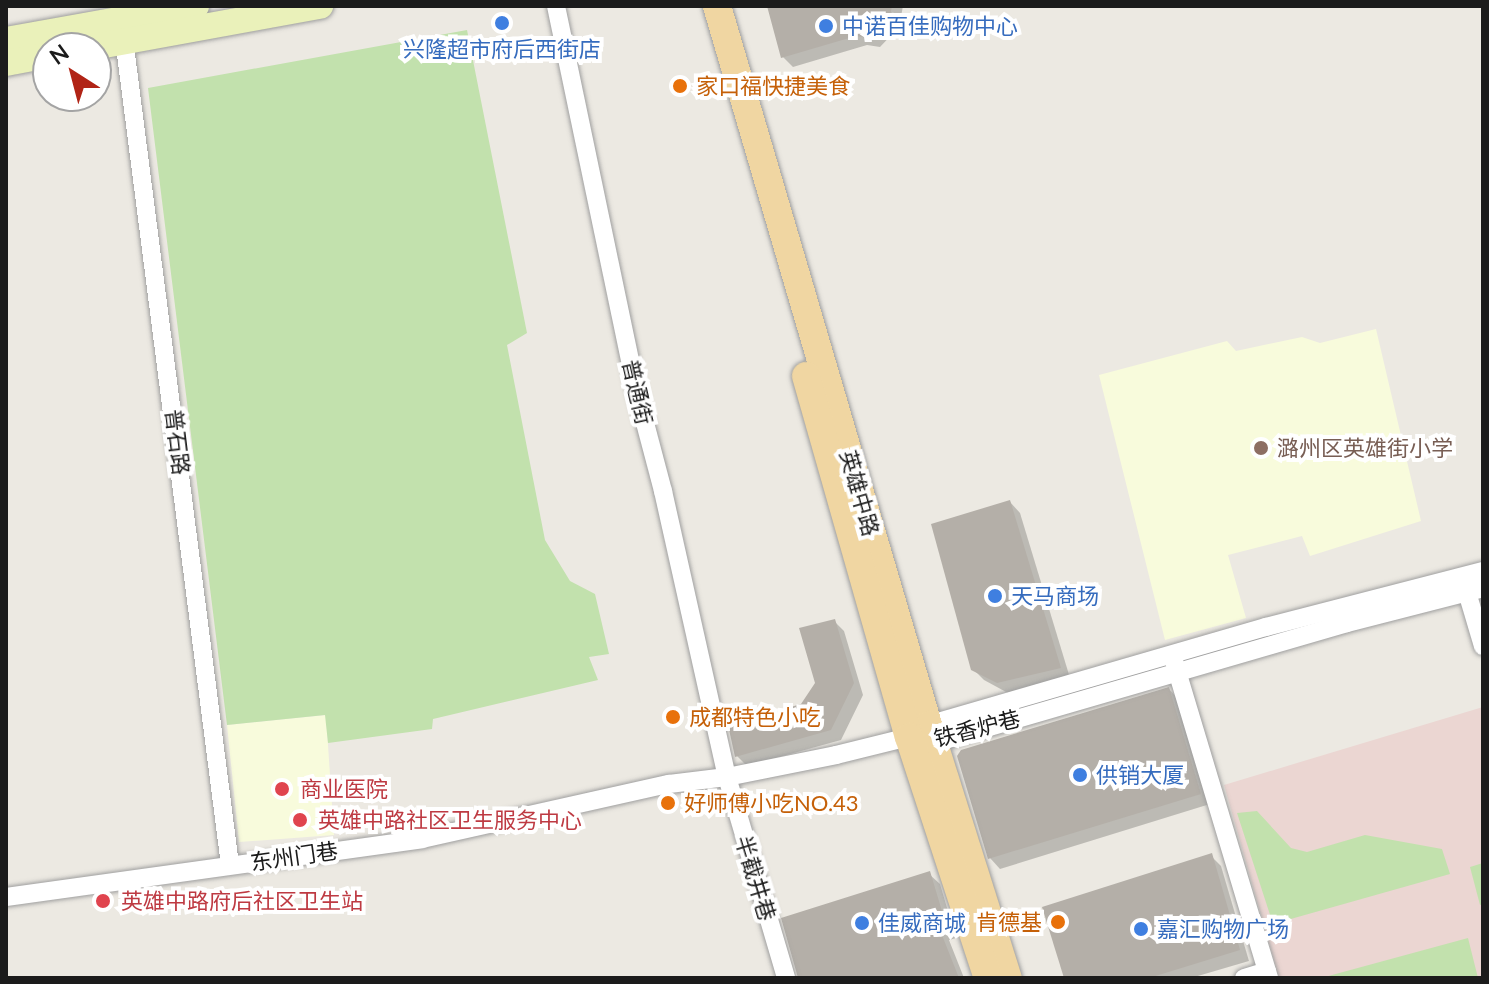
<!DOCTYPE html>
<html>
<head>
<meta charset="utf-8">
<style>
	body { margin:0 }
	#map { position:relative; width:1489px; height:984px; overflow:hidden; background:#ece9e2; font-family:Lato,"Noto Sans SC",sans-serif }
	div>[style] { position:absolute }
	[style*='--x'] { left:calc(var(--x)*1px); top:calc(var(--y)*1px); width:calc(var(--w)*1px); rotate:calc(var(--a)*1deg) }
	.commercial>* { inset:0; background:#ebd6d2 }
	.education>* { inset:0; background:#f8fbdc }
	.grass>* { inset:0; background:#c2e1ad }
	.shadow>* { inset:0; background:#0003 }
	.building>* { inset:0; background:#b4afa8 }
	.roads { filter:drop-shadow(0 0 2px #9f9f9f) drop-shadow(0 0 2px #9f9f9f) }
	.minor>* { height:18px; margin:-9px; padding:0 9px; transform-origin:9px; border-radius:9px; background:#fff }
	.secondary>* { height:26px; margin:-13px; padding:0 13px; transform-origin:13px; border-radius:13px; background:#eaf1ba }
	.primary>* { height:28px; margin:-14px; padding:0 14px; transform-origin:14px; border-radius:14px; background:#f0d6a2 }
	.dots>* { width:22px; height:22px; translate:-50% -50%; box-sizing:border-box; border:4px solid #fff; border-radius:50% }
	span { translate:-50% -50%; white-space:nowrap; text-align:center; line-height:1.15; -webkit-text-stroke:8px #fff; paint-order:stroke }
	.shop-label { font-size:22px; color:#366cbe }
	.left { translate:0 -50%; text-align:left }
	.food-label { font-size:22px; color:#c56008 }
	.right { translate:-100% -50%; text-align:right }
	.street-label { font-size:22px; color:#1b1b1b }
	.education-label { font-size:22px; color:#785e54 }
	.health-label { font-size:22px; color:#be3a42 }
	.frame { position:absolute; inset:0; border:8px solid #1b1b1b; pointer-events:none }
	.north { position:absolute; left:32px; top:32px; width:80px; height:80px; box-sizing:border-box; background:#fff; border:2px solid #a4a4a4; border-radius:50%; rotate:324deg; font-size:22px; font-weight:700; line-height:32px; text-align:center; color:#1b1b1b }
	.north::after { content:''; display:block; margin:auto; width:28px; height:36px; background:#b12416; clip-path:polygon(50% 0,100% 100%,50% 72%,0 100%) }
</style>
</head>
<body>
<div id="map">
	<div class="commercial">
		<div style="clip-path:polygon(1483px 707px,1483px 978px,1279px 978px,1224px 785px)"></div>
	</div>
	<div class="education">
		<div style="clip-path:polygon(1376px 329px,1421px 521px,1310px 556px,1302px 536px,1228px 555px,1246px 618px,1165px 640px,1099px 375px,1227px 341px,1236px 351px,1302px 337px,1320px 343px)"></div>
		<div style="clip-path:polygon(326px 715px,334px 835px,239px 842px,227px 725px)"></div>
	</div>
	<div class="grass">
		<div style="clip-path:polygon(467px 30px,527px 333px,507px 345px,545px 540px,570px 581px,595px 594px,609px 654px,589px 657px,598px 680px,433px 719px,432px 729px,328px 743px,325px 715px,227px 725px,148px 88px)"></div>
		<div style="clip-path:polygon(1257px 811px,1291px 848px,1307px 852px,1365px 835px,1442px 849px,1450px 874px,1273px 924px,1237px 813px)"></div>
		<div style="clip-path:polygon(1483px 863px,1483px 904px,1480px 905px,1470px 867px)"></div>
		<div style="clip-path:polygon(1468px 938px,1478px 978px,1322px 978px,1332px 975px)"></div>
	</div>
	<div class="shadow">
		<div style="clip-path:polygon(769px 6px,903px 6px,899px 27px,880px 47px,867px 45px,793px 67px,783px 57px)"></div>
		<div style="clip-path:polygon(1010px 502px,1020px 513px,1070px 678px,1008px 693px,984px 680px,973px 669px)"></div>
		<div style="clip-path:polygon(834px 621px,844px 631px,863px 695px,841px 740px,747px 766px,737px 756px,802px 706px,817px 684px)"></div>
		<div style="clip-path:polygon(1169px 689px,1179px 700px,1210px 804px,1000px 869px,990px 858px,959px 757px)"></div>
		<div style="clip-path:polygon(1211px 856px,1221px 866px,1249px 961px,1191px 978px,1066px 978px)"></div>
		<div style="clip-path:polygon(929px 874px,940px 884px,956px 938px,949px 940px,964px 978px,799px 978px)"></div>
	</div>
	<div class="building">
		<div style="clip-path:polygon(767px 6px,892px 6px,890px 16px,869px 38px,856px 36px,781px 58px)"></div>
		<div style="clip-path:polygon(1010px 500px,1061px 668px,997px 683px,971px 670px,931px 524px)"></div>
		<div style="clip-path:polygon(835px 619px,854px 683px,831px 730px,735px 757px,728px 725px,801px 704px,815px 683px,799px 628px)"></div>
		<div style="clip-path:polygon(1169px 687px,1201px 794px,988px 859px,957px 756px,961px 750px)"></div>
		<div style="clip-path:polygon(1212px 853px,1240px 950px,1149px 978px,1064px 978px,1042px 907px)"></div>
		<div style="clip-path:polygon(930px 871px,947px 928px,940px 930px,959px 978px,798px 978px,781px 918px)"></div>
	</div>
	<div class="roads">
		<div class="minor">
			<div style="--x:556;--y:6;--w:387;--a:78.2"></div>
			<div style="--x:635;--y:385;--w:110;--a:75.2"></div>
			<div style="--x:663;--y:491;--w:293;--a:77.4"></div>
			<div style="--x:727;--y:777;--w:209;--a:73.6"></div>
			<div style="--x:123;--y:31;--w:841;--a:82.69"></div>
			<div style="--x:1464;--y:582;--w:67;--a:73.5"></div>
			<div style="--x:1174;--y:661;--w:331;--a:73.3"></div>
			<div style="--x:923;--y:740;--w:11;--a:15"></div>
			<div style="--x:934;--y:743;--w:430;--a:-16.2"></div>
			<div style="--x:1347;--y:623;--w:140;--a:-14.4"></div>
			<div style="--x:6;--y:897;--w:420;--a:-7.9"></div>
			<div style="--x:422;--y:839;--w:253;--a:-12.6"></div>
			<div style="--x:669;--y:784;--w:58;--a:-6.9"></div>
			<div style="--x:727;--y:777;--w:111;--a:-11.4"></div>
			<div style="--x:836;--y:755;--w:75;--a:-13.9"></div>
			<div style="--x:909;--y:737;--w:22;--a:-32"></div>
			<div style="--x:928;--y:725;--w:352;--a:-16.2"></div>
			<div style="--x:1266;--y:627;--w:224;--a:-14.5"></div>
			<div style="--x:1244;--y:978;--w:24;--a:-17"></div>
		</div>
		<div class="secondary">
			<div style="--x:6;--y:40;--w:193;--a:-10.1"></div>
			<div style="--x:88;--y:48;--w:236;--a:-10.3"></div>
			<div style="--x:6;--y:63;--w:43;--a:-10.8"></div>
		</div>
		<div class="primary">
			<div style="--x:717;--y:6;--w:749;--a:73.64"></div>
			<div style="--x:928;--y:725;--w:265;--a:72.5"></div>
			<div style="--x:806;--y:376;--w:375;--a:74.1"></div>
			<div style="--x:909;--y:737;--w:254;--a:71.9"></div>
		</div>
	</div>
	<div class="dots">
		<div style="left:502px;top:23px;background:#3f7fe0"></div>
		<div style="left:826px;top:26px;background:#3f7fe0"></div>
		<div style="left:680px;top:86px;background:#e8710a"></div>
		<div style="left:1261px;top:448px;background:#8d6e63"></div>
		<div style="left:995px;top:596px;background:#3f7fe0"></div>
		<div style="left:673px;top:717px;background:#e8710a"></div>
		<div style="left:1080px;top:775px;background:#3f7fe0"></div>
		<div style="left:282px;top:789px;background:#e0444e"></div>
		<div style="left:668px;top:803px;background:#e8710a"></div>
		<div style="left:300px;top:820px;background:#e0444e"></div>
		<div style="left:103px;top:901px;background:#e0444e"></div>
		<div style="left:1058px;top:922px;background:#e8710a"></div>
		<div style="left:862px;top:923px;background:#3f7fe0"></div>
		<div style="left:1141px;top:929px;background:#3f7fe0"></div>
	</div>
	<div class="shop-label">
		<span class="left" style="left:842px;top:26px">中诺百佳购物中心</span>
		<span style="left:502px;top:49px">兴隆超市府后西街店</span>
		<span class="left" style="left:1011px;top:596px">天马商场</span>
		<span class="left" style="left:1096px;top:775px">供销大厦</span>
		<span class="left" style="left:878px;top:923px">佳威商城</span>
		<span class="left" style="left:1157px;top:929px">嘉汇购物广场</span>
	</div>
	<div class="food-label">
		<span class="left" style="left:696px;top:86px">家口福快捷美食</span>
		<span class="left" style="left:689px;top:717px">成都特色小吃</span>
		<span class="left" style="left:684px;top:803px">好师傅小吃NO.43</span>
		<span class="right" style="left:1042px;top:922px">肯德基</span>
	</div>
	<div class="street-label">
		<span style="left:638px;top:392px;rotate:77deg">普通街</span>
		<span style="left:178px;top:442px;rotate:83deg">普石路</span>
		<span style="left:860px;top:493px;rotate:74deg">英雄中路</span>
		<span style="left:977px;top:728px;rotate:-14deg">铁香炉巷</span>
		<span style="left:294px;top:856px;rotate:-8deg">东州门巷</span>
		<span style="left:756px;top:878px;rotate:73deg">半截井巷</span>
	</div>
	<div class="education-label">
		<span class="left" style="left:1277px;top:448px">潞州区英雄街小学</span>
	</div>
	<div class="health-label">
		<span class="left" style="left:300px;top:789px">商业医院</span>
		<span class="left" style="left:318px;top:820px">英雄中路社区卫生服务中心</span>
		<span class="left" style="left:121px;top:901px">英雄中路府后社区卫生站</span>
	</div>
	<div class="frame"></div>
	<div class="north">N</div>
</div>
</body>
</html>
